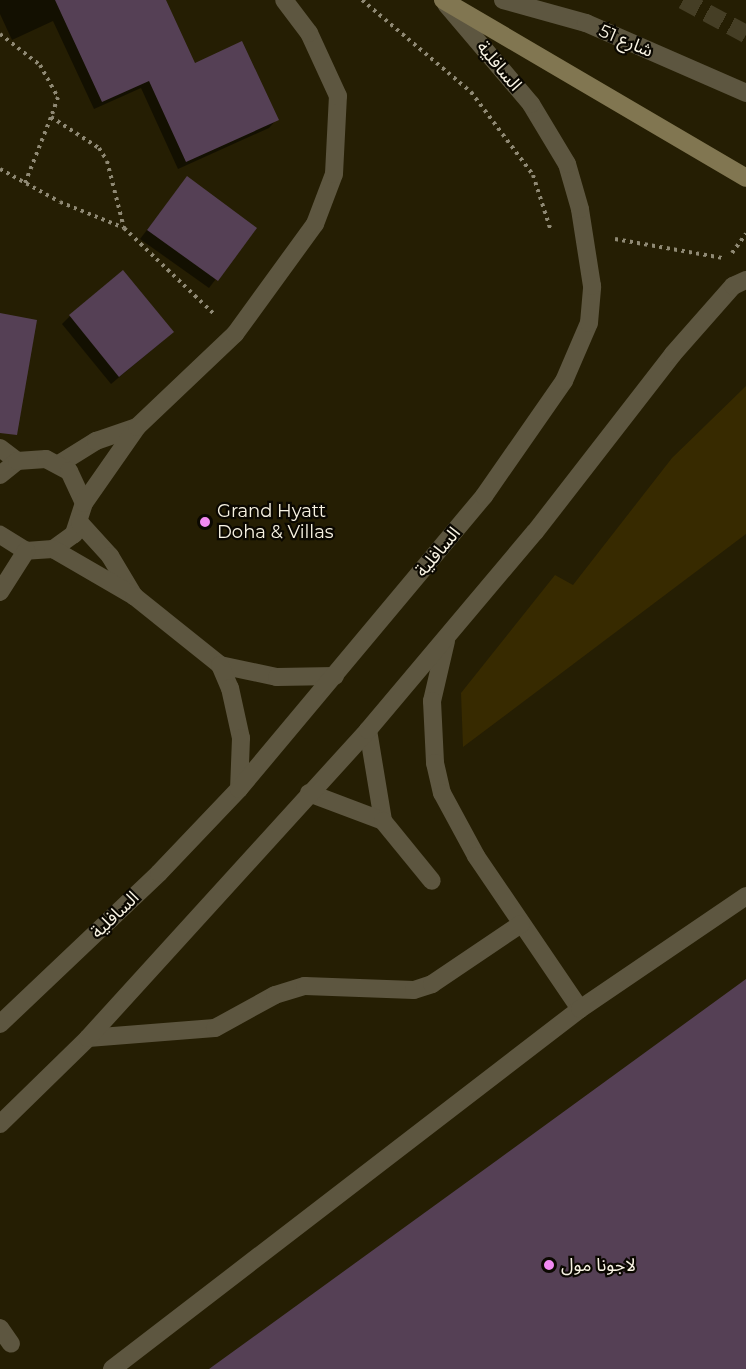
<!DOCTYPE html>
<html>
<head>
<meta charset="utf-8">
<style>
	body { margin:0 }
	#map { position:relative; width:746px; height:1369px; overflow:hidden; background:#251e03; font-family:Montserrat,"Noto Sans Arabic",sans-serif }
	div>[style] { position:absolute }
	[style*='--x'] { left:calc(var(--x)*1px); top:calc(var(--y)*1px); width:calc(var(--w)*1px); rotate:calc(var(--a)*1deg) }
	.green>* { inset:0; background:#372a00 }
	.shadow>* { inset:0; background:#0007 }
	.building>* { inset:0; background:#554055 }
	.secondary-tunnel>* { height:18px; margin-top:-9px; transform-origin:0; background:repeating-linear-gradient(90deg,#453e25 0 18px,transparent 0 27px) }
	.path>* { height:4px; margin-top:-2px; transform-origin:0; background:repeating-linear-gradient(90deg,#8f8974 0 3px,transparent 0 7.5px) }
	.lane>* { height:18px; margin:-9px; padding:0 9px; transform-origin:9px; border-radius:9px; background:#5d5640 }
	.street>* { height:18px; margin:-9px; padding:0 9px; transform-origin:9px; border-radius:9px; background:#5d5640 }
	.secondary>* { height:18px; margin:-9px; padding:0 9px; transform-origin:9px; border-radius:9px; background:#817651 }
	.dots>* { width:16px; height:16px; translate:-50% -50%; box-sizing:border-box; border:3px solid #0b0801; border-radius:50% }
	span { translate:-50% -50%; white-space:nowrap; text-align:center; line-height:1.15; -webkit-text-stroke:4.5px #0b0801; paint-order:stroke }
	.street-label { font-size:18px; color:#f8f3e3 }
	.poi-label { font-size:18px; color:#f8f3e3 }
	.left { translate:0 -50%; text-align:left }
</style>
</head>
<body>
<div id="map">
	<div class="green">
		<div style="clip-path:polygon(746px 386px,746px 534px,463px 747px,461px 693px,555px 575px,573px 585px,672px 458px)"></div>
	</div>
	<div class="shadow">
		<div style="clip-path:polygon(0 0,164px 0,194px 64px,277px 119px,269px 128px,178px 169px,141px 88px,94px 109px,53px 21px,12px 40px,0 14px)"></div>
		<div style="clip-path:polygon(187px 178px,255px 228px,209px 288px,140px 239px)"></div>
		<div style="clip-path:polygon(70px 316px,164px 340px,111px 384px,62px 324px)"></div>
	</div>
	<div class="building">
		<div style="clip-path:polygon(55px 0,166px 0,195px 63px,242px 41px,279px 120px,186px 162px,149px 81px,102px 102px)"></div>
		<div style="clip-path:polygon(187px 176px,257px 228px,218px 281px,147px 230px)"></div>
		<div style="clip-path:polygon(123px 270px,174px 332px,119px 377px,69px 315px)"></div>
		<div style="clip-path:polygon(0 313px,37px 320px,17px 435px,0 433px)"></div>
		<div style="clip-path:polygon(746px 979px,746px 1369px,209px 1369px,496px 1161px)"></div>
	</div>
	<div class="secondary-tunnel">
		<div style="--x:683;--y:0;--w:72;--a:28.4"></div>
	</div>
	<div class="path">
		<div style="--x:362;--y:0;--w:143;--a:40.2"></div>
		<div style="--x:471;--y:92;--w:104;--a:53.2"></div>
		<div style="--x:533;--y:175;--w:59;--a:72.2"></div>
		<div style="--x:0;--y:34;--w:51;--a:37.8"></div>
		<div style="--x:40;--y:65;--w:37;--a:61"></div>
		<div style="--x:58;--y:97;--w:21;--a:109"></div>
		<div style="--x:51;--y:117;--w:57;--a:32.9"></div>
		<div style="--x:99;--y:148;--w:15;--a:58"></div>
		<div style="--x:107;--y:161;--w:69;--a:75.8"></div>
		<div style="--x:124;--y:228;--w:124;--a:43.7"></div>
		<div style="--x:0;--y:169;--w:68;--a:28.8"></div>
		<div style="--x:60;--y:202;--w:69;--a:22.1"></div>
		<div style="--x:25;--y:183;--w:71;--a:-68.5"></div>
		<div style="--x:615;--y:239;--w:110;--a:10"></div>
		<div style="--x:732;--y:253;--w:24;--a:-54"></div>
	</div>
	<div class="lane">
		<div style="--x:446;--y:641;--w:62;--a:103.1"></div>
		<div style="--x:432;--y:701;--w:62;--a:87.2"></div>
		<div style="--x:435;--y:763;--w:31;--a:77"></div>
		<div style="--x:442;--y:793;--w:72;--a:61.6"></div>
		<div style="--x:476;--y:856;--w:185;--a:55.8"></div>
		<div style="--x:368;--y:730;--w:92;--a:80.6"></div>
		<div style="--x:309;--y:793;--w:79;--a:20.7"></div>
		<div style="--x:383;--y:821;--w:77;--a:50.8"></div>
		<div style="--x:88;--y:1038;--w:127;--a:-4.5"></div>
		<div style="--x:215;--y:1028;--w:68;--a:-28.8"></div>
		<div style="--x:275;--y:995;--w:31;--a:-17"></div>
		<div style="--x:305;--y:986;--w:109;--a:2.1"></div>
		<div style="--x:414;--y:990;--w:19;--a:-18"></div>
		<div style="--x:432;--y:984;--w:107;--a:-34"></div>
		<div style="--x:0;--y:1328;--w:19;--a:55"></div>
		<div style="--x:112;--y:1369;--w:590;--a:-37.57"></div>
		<div style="--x:580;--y:1009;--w:201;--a:-34.2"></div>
	</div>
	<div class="street">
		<div style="--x:503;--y:0;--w:86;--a:15.5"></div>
		<div style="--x:586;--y:23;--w:175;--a:23.6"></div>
		<div style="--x:0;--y:448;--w:21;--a:37"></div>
		<div style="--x:59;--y:464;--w:44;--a:-31.9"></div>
		<div style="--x:96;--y:441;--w:43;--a:-18.9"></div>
		<div style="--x:0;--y:475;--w:22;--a:-39"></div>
		<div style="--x:17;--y:461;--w:29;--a:-4"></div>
		<div style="--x:46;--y:459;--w:26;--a:28"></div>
		<div style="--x:69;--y:471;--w:35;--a:65"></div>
		<div style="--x:84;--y:503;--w:33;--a:108"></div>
		<div style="--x:74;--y:534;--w:26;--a:144"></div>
		<div style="--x:53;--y:549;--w:27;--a:176"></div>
		<div style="--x:26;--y:551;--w:31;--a:-148"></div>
		<div style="--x:84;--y:503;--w:93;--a:-55.1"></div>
		<div style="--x:137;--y:427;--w:135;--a:-43.5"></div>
		<div style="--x:235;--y:334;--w:136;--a:-54"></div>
		<div style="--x:315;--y:224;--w:53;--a:-69.2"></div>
		<div style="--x:334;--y:174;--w:78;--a:-87.1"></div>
		<div style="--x:338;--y:96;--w:69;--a:-114.7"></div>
		<div style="--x:309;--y:33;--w:41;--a:-127.1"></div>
		<div style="--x:80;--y:523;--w:45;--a:47.7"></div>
		<div style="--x:110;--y:556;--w:47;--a:59"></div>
		<div style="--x:53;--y:549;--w:94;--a:30.1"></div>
		<div style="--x:134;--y:596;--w:110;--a:38.7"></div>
		<div style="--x:220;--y:665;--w:58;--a:11.9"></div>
		<div style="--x:277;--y:677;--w:58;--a:-1"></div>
		<div style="--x:0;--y:592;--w:49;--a:-57.6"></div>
		<div style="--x:220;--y:665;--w:25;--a:67"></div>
		<div style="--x:230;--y:688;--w:51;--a:77.6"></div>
		<div style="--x:241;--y:738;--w:51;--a:92.2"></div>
		<div style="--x:0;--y:1024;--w:219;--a:-43.5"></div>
		<div style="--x:159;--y:873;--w:116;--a:-46.4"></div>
		<div style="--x:239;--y:789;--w:382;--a:-50.1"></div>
		<div style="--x:484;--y:496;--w:140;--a:-55.2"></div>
		<div style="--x:564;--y:381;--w:63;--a:-66.7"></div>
		<div style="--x:589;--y:323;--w:37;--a:-85"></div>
		<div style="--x:592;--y:286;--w:78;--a:-98.9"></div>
		<div style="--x:580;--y:209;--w:47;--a:-106.1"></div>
		<div style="--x:567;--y:164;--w:70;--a:-121"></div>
		<div style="--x:531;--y:104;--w:131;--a:-130.4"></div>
		<div style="--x:0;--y:1124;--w:123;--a:-44.3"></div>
		<div style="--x:88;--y:1038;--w:416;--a:-47.7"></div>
		<div style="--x:368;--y:730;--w:259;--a:-49.9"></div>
		<div style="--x:535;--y:532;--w:225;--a:-52.2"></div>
		<div style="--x:673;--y:354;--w:91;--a:-48.6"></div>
		<div style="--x:733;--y:286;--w:14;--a:-25"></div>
	</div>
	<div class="secondary">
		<div style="--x:443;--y:0;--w:351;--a:30.4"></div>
	</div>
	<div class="dots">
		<div style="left:205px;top:522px;background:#f28af3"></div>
		<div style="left:549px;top:1265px;background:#f28af3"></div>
	</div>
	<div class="street-label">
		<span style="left:626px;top:41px;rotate:23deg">شارع 51</span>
		<span style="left:499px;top:66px;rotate:50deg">السافلية</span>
		<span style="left:438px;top:552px;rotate:-50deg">السافلية</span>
		<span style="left:115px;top:915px;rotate:-44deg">السافلية</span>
	</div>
	<div class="poi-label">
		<span class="left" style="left:217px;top:522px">Grand Hyatt<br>Doha &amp; Villas</span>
		<span class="left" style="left:561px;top:1265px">لاجونا مول</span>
	</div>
</div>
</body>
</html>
